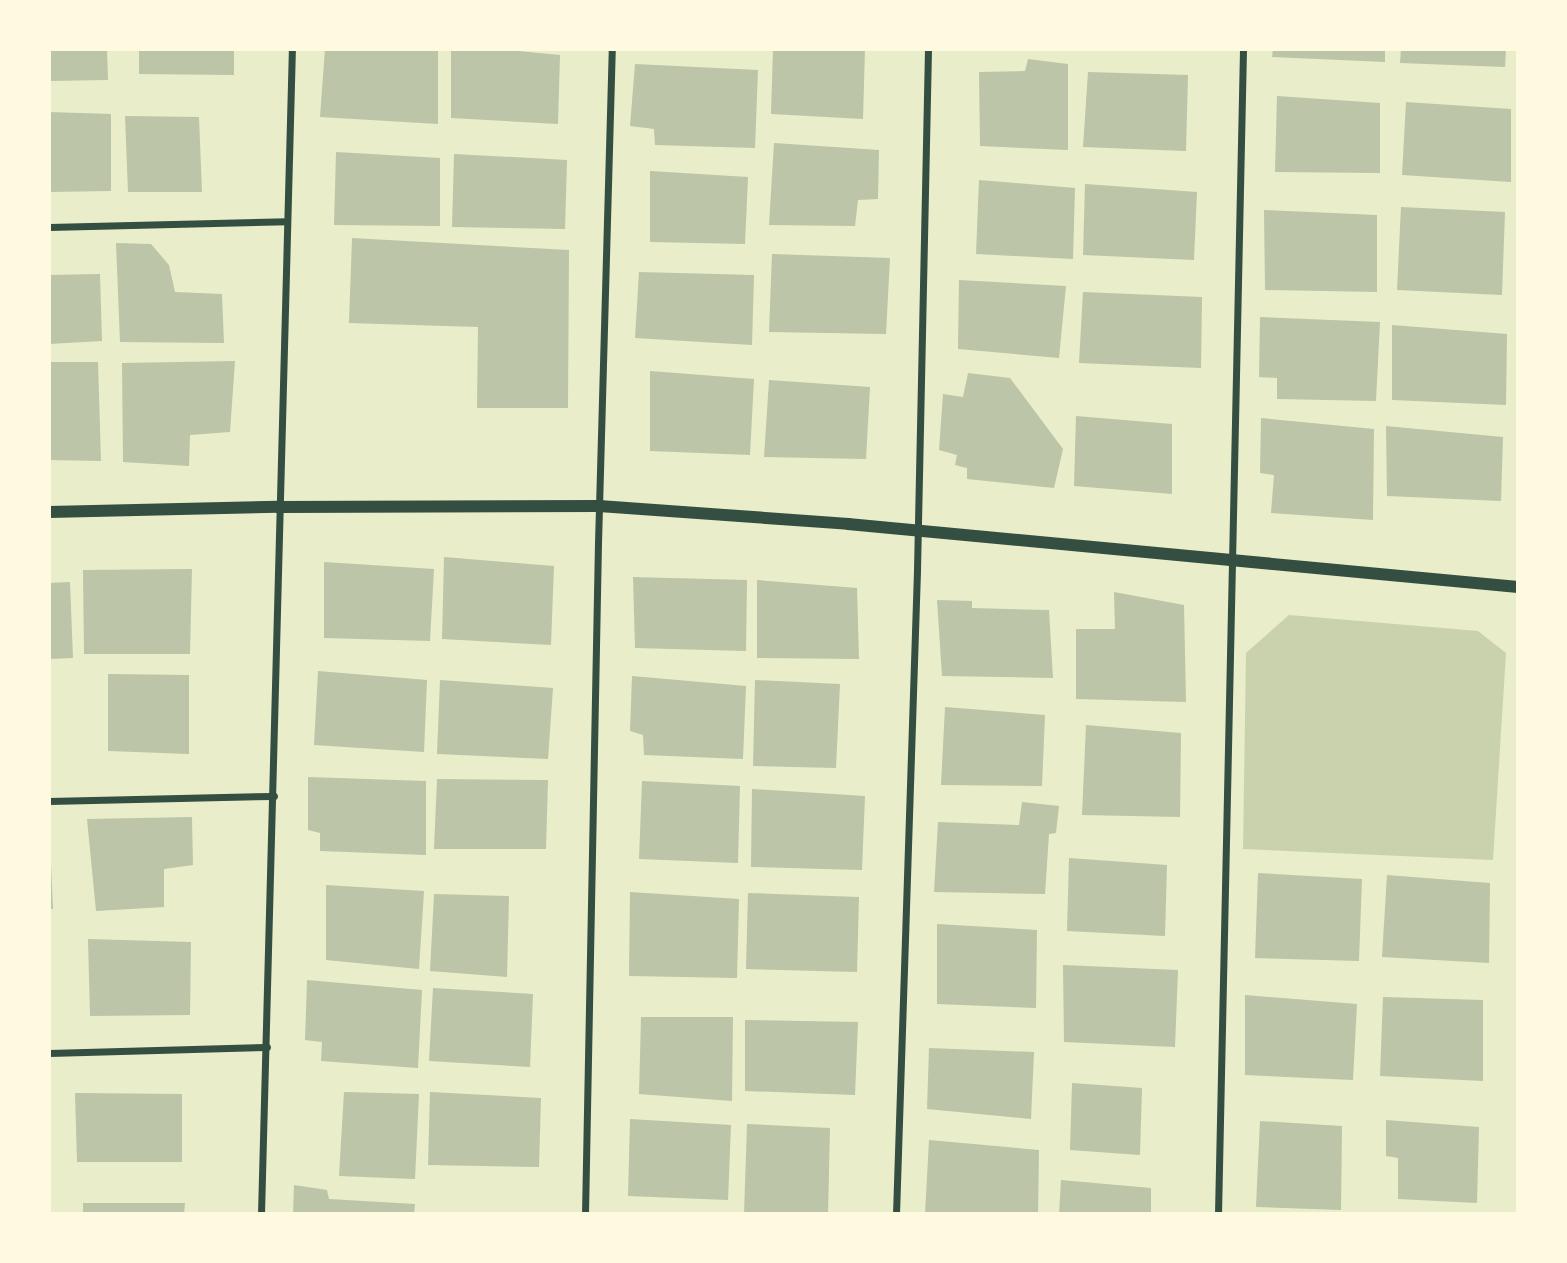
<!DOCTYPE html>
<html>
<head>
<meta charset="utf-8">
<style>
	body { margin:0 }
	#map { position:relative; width:1567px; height:1263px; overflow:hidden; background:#e9edc9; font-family:Literata,serif }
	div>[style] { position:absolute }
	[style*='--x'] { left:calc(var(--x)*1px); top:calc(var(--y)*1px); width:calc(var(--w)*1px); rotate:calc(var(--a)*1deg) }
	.green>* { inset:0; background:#cad2ad }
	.building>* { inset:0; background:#bcc5a7 }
	.minor>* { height:7px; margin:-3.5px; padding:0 3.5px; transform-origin:3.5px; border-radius:3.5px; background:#344e41 }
	.tertiary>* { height:12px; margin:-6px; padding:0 6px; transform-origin:6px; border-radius:6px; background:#344e41 }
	span { translate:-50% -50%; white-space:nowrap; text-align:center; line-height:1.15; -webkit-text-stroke:7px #fefae0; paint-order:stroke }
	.frame { position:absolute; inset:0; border:51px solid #fefae0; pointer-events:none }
</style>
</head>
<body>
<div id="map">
	<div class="green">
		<div style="clip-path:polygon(1289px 615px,1478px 631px,1506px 653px,1493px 860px,1243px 849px,1246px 653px)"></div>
	</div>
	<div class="building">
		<div style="clip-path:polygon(49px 49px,107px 49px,108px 80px,49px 81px)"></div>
		<div style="clip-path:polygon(139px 49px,234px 49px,234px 75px,139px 74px)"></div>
		<div style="clip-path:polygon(325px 49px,438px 50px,438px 124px,320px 117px)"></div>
		<div style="clip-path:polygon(451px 49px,498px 49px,560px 55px,558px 124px,451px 118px)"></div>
		<div style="clip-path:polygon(773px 49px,865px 49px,863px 119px,771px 114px)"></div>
		<div style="clip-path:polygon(1273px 49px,1385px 49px,1385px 62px,1272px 57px)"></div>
		<div style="clip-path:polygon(1401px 49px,1506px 49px,1505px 67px,1400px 63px)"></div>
		<div style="clip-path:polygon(1028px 59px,1068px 64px,1068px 150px,980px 146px,979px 72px,1025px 71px)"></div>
		<div style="clip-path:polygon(635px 64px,758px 70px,755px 148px,655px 145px,654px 129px,630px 126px)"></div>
		<div style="clip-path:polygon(1088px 72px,1188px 75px,1186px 151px,1083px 147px)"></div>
		<div style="clip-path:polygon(1277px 96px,1380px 103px,1380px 173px,1275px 172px)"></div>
		<div style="clip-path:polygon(1406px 102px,1511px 109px,1511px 182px,1402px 175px)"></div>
		<div style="clip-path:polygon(49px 112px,111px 114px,111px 191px,49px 192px)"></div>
		<div style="clip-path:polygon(125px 116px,199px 117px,202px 192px,128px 192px)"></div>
		<div style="clip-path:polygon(774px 143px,879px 150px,878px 199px,858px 200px,855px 226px,769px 225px)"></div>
		<div style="clip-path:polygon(336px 152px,440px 158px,440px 226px,334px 225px)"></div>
		<div style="clip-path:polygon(454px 154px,567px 160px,565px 229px,452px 227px)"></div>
		<div style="clip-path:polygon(650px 171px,748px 177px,745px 244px,650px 242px)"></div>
		<div style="clip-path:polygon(979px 180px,1075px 188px,1073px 259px,976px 254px)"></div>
		<div style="clip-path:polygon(1085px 184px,1197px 192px,1194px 260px,1083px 255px)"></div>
		<div style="clip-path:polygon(1401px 207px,1505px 212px,1502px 295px,1397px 290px)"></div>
		<div style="clip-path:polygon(1264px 210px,1377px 215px,1377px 292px,1265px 290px)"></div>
		<div style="clip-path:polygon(352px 238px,569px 250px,568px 408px,477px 408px,478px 327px,349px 323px)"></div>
		<div style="clip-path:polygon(116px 243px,151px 244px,169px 265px,175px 292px,222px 294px,224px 343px,120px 342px)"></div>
		<div style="clip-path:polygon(772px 254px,890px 258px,886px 334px,769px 332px)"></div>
		<div style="clip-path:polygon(639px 272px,754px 275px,752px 345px,635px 338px)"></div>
		<div style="clip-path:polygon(100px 274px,102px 341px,49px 344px,49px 275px)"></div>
		<div style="clip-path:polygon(959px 280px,1066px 286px,1059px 358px,958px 349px)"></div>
		<div style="clip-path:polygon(1083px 292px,1202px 297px,1201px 368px,1079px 363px)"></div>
		<div style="clip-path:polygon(1260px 317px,1380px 322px,1376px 401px,1277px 399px,1277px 378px,1259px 377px)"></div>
		<div style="clip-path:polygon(1392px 325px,1507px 334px,1506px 405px,1392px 400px)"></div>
		<div style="clip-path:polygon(235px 361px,230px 432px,190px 435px,189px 466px,123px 462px,122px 363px)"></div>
		<div style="clip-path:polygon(49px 362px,98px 362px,101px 461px,49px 460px)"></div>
		<div style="clip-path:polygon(650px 371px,754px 379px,750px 455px,650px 451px)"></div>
		<div style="clip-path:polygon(968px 373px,1010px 378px,1063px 449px,1054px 488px,967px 479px,967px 468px,955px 465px,957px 455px,939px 450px,943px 394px,963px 397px)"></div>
		<div style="clip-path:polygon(769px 380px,870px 387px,866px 459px,764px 457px)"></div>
		<div style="clip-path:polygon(1076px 416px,1172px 424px,1172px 494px,1074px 486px)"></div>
		<div style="clip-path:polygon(1261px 418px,1374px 429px,1373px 520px,1271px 513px,1274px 475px,1260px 473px)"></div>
		<div style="clip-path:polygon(1386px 426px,1503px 437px,1501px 501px,1387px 496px)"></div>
		<div style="clip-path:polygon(444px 557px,554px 566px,551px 645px,442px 639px)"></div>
		<div style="clip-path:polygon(324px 562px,434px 569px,430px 641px,324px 638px)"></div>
		<div style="clip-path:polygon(192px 569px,190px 654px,84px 654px,83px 570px)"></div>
		<div style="clip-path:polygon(633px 577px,747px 580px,746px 651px,635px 648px)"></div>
		<div style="clip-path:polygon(757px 580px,857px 588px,859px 659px,757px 658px)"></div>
		<div style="clip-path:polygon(70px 582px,73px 658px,49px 659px,49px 583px)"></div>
		<div style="clip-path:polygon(1114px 592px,1184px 605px,1186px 702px,1076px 699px,1076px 629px,1115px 629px)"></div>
		<div style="clip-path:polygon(937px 600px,972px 601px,972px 608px,1049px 610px,1053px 678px,942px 676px)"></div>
		<div style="clip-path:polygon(318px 671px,427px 680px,424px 752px,314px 745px)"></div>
		<div style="clip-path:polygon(108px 674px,189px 675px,189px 754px,108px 751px)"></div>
		<div style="clip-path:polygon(632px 676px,746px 686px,743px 759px,644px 755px,643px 735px,630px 731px)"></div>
		<div style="clip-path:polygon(440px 680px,553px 688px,548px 759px,437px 754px)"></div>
		<div style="clip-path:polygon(755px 680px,840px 684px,836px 768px,753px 766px)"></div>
		<div style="clip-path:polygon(945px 707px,1045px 715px,1042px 786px,941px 785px)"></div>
		<div style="clip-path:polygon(1086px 725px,1181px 733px,1180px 817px,1082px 815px)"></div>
		<div style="clip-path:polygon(308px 777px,426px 781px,426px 855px,320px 851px,320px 833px,308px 830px)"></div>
		<div style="clip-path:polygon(437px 779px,548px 780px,546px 849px,434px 849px)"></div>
		<div style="clip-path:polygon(642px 781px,740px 786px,738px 863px,639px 859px)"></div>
		<div style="clip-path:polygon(752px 789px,865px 796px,862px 870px,751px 867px)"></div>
		<div style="clip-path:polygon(1022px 802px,1059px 806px,1056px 833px,1049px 834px,1045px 894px,934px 892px,938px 822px,1019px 825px)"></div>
		<div style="clip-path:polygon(192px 817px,193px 865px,164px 869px,164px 907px,96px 911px,87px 819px)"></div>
		<div style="clip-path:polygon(1069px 858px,1167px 865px,1165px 936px,1067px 931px)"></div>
		<div style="clip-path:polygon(49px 865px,51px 865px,53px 909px,49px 909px)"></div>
		<div style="clip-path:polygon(1258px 873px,1362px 879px,1359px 961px,1255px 958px)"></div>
		<div style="clip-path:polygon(1387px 875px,1490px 883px,1489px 963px,1382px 957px)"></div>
		<div style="clip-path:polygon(326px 885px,424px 891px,419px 969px,326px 960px)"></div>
		<div style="clip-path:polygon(630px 892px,739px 899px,737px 978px,629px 976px)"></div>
		<div style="clip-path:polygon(748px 893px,859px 897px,857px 972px,746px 969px)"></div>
		<div style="clip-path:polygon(434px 894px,509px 896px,507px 977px,430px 971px)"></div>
		<div style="clip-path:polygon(937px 924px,1037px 930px,1036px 1008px,937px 1004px)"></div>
		<div style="clip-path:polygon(88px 939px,191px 942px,190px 1015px,90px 1016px)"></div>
		<div style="clip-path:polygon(1063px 965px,1178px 970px,1175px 1047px,1064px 1042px)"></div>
		<div style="clip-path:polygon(307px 980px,422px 990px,418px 1068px,321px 1061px,322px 1042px,305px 1040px)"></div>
		<div style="clip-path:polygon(433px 988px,533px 994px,530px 1067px,429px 1061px)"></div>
		<div style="clip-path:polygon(1245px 995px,1357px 1004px,1353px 1080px,1245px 1075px)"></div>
		<div style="clip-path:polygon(1383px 997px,1483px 1000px,1483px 1081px,1380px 1076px)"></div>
		<div style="clip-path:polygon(641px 1017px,733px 1017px,732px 1101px,639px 1094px)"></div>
		<div style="clip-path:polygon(745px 1020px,858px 1022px,855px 1095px,745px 1091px)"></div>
		<div style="clip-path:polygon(929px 1048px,1034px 1052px,1031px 1119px,927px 1109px)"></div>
		<div style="clip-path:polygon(1072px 1083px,1142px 1088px,1140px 1155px,1070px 1150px)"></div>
		<div style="clip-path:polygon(344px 1092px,419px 1094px,415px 1179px,339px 1176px)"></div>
		<div style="clip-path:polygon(430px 1092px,541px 1098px,539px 1167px,428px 1165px)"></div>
		<div style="clip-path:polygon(75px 1093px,182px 1094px,182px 1162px,77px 1162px)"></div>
		<div style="clip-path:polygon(630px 1119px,731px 1125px,728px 1200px,628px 1196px)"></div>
		<div style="clip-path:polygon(1386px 1120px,1479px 1127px,1477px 1203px,1398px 1199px,1398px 1158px,1386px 1156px)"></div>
		<div style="clip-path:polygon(1260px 1121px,1342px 1126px,1341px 1210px,1256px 1207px)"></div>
		<div style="clip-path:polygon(747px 1124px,830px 1128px,828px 1214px,744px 1214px)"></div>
		<div style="clip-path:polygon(929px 1140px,1039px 1150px,1038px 1214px,925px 1214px)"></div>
		<div style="clip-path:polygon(1061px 1180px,1151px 1188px,1151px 1214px,1059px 1214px)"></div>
		<div style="clip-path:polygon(294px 1185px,327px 1190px,329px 1199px,415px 1204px,414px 1214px,293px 1214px)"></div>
		<div style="clip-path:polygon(83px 1203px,185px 1203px,184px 1214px,83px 1214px)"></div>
	</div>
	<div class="minor">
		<div style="--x:49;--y:227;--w:238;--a:-1.4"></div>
		<div style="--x:49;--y:801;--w:225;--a:-1.3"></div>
		<div style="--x:49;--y:1053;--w:218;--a:-1.6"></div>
		<div style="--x:261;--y:1214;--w:1165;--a:-88.48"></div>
		<div style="--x:585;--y:1214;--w:671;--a:-88.89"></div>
		<div style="--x:598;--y:543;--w:494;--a:-88.4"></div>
		<div style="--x:896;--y:1214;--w:644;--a:-88.13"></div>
		<div style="--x:917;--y:570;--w:521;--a:-88.79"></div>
		<div style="--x:1218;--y:1214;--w:1165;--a:-88.77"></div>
	</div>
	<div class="tertiary">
		<div style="--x:49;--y:512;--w:229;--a:-1.3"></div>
		<div style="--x:278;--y:507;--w:321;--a:-0.2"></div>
		<div style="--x:599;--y:506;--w:250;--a:4.1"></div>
		<div style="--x:848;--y:524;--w:673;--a:5.37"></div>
	</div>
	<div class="frame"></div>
</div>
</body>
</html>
